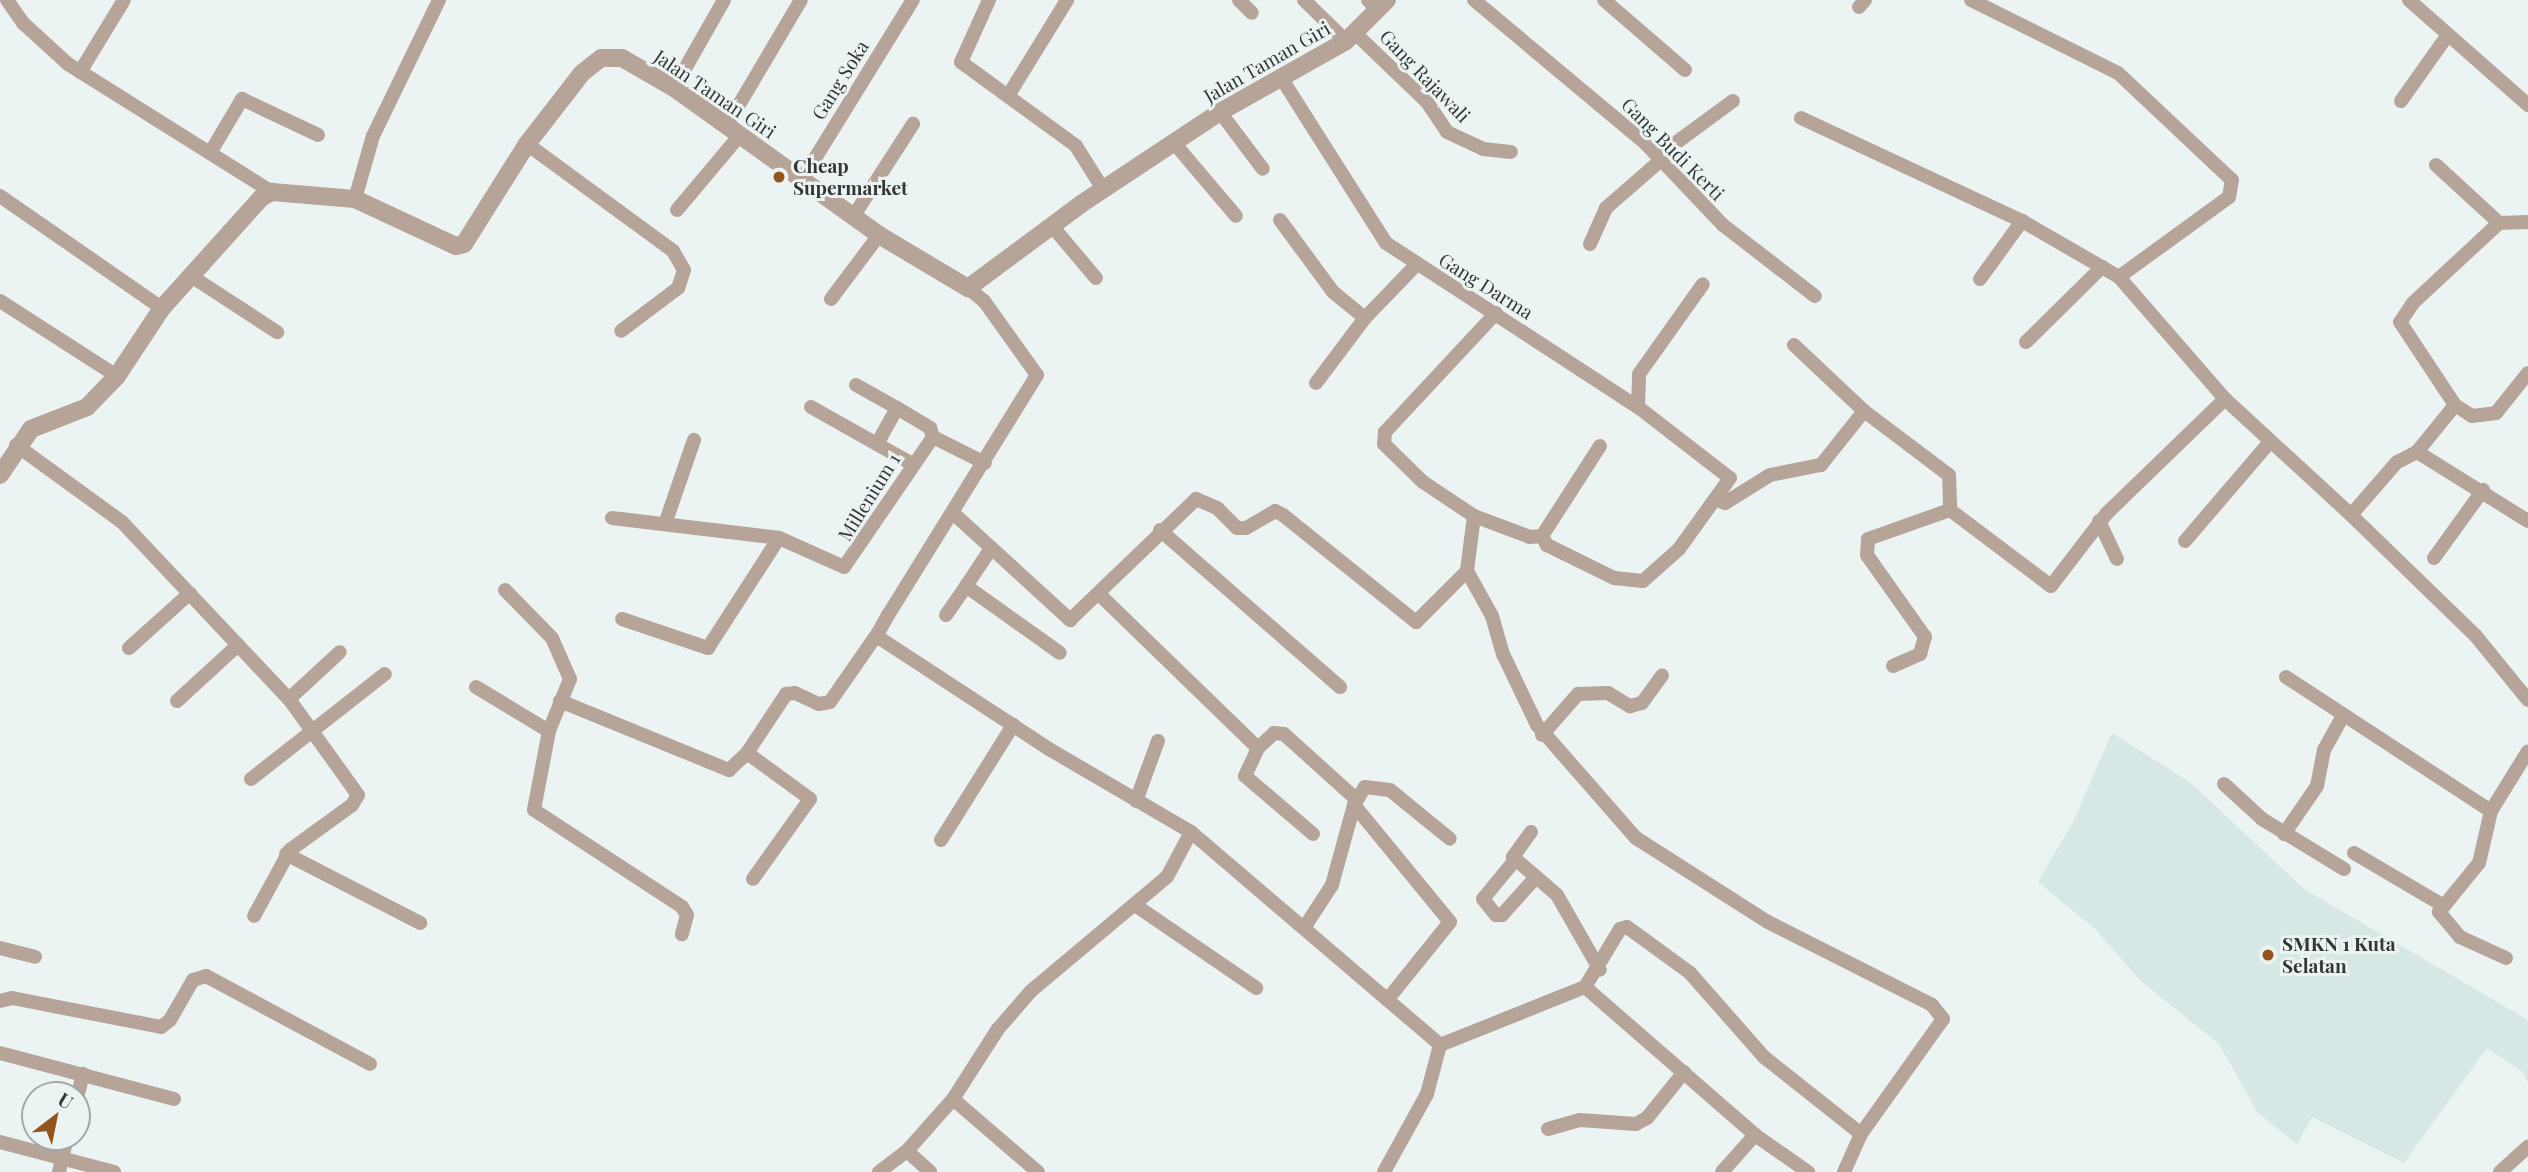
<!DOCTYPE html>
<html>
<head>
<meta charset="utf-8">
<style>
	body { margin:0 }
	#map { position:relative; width:2528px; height:1172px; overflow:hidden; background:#ecf4f3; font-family:"Playfair Display",serif }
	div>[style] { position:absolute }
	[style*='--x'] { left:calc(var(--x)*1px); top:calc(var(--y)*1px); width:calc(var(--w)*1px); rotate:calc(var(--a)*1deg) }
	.built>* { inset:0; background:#d6e7e5 }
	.minor>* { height:14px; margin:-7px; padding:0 7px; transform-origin:7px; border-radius:7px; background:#b6a498 }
	.tertiary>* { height:18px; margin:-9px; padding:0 9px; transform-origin:9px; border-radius:9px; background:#b6a498 }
	.dots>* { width:19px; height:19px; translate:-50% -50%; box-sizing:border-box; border:4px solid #ecf4f3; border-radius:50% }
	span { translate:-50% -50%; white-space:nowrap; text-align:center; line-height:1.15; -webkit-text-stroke:6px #ecf4f3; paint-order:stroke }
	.street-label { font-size:19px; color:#333636 }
	.poi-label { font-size:19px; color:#333636; font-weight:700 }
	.left { translate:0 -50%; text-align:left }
	.north { position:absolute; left:21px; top:1081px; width:70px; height:70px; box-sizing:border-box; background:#ecf4f3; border:2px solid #a2a8a7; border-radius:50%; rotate:32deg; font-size:19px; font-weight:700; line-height:28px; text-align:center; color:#333636 }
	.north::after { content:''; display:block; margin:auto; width:24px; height:32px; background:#94551c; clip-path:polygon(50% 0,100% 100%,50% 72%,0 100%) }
</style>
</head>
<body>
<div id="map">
	<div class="built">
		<div style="clip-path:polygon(2112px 733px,2191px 783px,2304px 889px,2528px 1020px,2528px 1082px,2523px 1072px,2487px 1048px,2404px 1163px,2312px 1117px,2297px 1144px,2258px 1113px,2219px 1044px,2141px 981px,2095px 929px,2038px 882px,2074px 820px)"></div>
	</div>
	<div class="minor">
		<div style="--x:7;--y:0;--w:28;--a:55"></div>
		<div style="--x:23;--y:23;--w:61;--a:42.3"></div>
		<div style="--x:68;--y:64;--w:241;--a:32.1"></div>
		<div style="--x:989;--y:0;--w:68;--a:114.3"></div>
		<div style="--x:961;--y:62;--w:142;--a:36.1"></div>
		<div style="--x:1076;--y:146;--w:51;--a:57.9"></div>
		<div style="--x:1239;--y:0;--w:18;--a:45"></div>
		<div style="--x:1304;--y:0;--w:59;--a:44.3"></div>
		<div style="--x:1368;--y:0;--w:14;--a:45"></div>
		<div style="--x:1474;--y:0;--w:224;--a:39.9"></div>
		<div style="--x:1646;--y:144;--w:112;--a:46.5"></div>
		<div style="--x:1723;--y:225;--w:116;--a:37.7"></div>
		<div style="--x:1604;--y:0;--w:107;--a:40.8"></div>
		<div style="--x:1971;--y:0;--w:164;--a:26.4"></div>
		<div style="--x:2118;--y:73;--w:156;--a:43.2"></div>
		<div style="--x:2232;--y:180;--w:17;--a:100"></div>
		<div style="--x:2229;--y:197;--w:136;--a:144"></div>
		<div style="--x:2409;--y:0;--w:159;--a:41.4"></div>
		<div style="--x:1859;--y:7;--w:9;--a:-49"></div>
		<div style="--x:1355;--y:33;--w:100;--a:43.8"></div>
		<div style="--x:1427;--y:102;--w:36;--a:56"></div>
		<div style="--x:1447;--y:132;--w:40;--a:25"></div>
		<div style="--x:1483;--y:149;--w:28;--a:6"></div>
		<div style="--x:80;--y:72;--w:84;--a:-58.6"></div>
		<div style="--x:1280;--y:76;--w:198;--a:57.6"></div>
		<div style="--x:1386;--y:243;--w:301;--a:33.1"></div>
		<div style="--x:1638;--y:407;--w:116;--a:37.7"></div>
		<div style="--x:1730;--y:478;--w:87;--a:125.7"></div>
		<div style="--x:1679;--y:549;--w:48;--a:138.4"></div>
		<div style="--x:1643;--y:581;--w:29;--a:-174"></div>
		<div style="--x:1614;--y:578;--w:75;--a:-153.8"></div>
		<div style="--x:1547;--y:545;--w:10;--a:-119"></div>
		<div style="--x:674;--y:88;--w:101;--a:-60.4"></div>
		<div style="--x:1008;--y:96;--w:113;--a:-58.4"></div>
		<div style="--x:2401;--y:101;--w:80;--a:-54.7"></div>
		<div style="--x:1220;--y:112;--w:71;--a:53"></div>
		<div style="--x:1801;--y:118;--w:244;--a:25"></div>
		<div style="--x:2022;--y:221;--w:112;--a:30"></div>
		<div style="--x:2119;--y:277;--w:162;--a:49"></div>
		<div style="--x:2225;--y:399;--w:171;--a:42.6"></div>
		<div style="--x:727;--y:125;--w:145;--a:-59.4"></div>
		<div style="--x:527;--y:144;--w:181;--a:36.2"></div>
		<div style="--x:673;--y:251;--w:22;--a:60"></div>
		<div style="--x:684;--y:270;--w:19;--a:108"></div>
		<div style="--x:678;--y:288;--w:71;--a:143"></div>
		<div style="--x:1175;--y:144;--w:94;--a:49.7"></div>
		<div style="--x:210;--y:153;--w:63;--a:-59.3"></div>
		<div style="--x:242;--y:99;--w:84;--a:25.3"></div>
		<div style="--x:1658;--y:156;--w:93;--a:-36.3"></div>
		<div style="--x:2436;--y:165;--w:86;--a:42.6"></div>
		<div style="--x:2499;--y:223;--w:29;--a:-2"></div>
		<div style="--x:801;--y:181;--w:213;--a:-58.3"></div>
		<div style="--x:0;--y:196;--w:197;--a:34.7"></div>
		<div style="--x:355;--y:199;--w:66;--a:-74.1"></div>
		<div style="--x:373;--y:136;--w:151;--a:-64.1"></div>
		<div style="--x:677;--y:210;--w:98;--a:-50"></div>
		<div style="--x:853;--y:217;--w:111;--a:-57.2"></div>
		<div style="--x:1280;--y:220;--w:89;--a:53.6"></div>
		<div style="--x:1333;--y:292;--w:41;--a:39.1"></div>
		<div style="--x:2499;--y:223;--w:117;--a:137.1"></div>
		<div style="--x:2413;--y:303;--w:23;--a:124"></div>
		<div style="--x:2400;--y:322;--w:100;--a:56.5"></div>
		<div style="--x:2455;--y:405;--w:20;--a:33"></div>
		<div style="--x:2472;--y:416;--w:24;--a:-7"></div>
		<div style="--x:2496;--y:413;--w:51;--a:-51.3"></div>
		<div style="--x:1052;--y:226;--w:68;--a:49.8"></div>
		<div style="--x:1590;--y:244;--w:39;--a:-66"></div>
		<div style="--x:1606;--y:208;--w:73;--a:-41.1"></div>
		<div style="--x:191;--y:276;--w:103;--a:33.1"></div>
		<div style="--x:1980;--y:279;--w:72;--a:-54.1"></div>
		<div style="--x:968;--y:288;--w:21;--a:39"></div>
		<div style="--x:984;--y:301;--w:91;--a:54.4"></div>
		<div style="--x:1037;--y:375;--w:282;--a:121.8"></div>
		<div style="--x:888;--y:615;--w:21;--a:119"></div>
		<div style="--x:878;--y:633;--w:7;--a:63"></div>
		<div style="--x:881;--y:639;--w:201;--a:33.2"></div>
		<div style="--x:1049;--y:749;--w:164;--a:30.3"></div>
		<div style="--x:1191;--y:832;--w:328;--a:40.5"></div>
		<div style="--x:1440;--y:1045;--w:51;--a:104.9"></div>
		<div style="--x:1427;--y:1094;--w:89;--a:118.9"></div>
		<div style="--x:831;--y:299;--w:80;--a:-53.1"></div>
		<div style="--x:0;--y:301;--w:139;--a:32.7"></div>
		<div style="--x:1496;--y:313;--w:163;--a:133"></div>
		<div style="--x:1385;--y:432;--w:12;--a:95"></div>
		<div style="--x:1384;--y:444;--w:54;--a:44.3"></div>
		<div style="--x:1423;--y:482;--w:61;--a:33.7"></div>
		<div style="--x:1474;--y:516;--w:55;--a:97.3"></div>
		<div style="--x:1467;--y:571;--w:51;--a:60.9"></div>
		<div style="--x:1492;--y:616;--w:40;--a:74"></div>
		<div style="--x:1503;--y:654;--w:79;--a:64.4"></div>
		<div style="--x:1537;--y:725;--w:150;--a:48.8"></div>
		<div style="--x:1636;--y:838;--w:156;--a:32.5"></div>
		<div style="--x:1768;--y:922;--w:184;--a:26.8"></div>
		<div style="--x:1932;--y:1005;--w:18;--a:52"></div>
		<div style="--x:1943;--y:1019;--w:141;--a:125.5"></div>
		<div style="--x:2026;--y:342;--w:107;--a:-44.6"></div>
		<div style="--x:1794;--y:345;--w:96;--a:43.3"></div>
		<div style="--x:1864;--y:411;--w:106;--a:37"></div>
		<div style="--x:1949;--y:475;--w:35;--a:88"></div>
		<div style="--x:1316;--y:383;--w:81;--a:-53"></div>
		<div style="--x:1365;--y:318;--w:74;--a:-46.1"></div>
		<div style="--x:856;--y:385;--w:47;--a:29.3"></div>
		<div style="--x:811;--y:407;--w:116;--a:29.4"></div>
		<div style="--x:1638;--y:407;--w:33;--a:-88"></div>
		<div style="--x:1639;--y:374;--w:110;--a:-54.6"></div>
		<div style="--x:877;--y:444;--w:41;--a:-60.9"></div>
		<div style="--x:897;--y:408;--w:39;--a:31"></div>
		<div style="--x:930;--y:428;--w:9;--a:72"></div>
		<div style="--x:16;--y:445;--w:131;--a:36"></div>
		<div style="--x:122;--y:522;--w:243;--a:46.7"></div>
		<div style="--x:289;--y:699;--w:118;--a:54.3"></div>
		<div style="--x:358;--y:795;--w:12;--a:121"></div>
		<div style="--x:352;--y:805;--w:77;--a:144"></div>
		<div style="--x:290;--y:850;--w:75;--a:118.6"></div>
		<div style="--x:2417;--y:452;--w:60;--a:-51"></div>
		<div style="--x:1718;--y:500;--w:8;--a:23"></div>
		<div style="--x:1725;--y:503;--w:53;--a:-31.9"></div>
		<div style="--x:1770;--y:475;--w:52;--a:-11.1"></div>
		<div style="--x:1821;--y:465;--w:69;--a:-51.5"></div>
		<div style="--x:953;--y:513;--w:159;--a:42.4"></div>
		<div style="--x:1070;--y:620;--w:175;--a:-43.8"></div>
		<div style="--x:1196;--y:499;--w:23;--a:23"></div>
		<div style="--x:1217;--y:508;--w:28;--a:45"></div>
		<div style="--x:1237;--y:528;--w:9;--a:0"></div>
		<div style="--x:1246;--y:528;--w:34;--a:-30"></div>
		<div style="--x:1275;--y:511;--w:9;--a:27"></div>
		<div style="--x:1283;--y:515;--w:171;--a:38.8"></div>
		<div style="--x:1416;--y:622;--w:72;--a:-45"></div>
		<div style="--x:1474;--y:516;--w:60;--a:20.6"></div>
		<div style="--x:1530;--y:537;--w:12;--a:-5"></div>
		<div style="--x:1542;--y:536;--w:107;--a:-57.2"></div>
		<div style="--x:612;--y:518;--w:168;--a:6.8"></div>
		<div style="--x:779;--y:538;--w:71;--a:24"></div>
		<div style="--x:844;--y:567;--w:158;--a:-55.6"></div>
		<div style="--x:933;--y:437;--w:58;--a:26.6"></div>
		<div style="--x:2099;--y:521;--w:42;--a:64.7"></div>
		<div style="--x:2528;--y:521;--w:131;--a:-148.1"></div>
		<div style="--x:2417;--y:452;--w:22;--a:153"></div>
		<div style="--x:2397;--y:462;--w:70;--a:131"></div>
		<div style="--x:2351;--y:515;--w:173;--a:44.1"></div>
		<div style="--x:2475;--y:635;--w:84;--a:50.8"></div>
		<div style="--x:665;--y:524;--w:89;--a:-71"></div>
		<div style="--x:1160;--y:530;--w:239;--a:41.1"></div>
		<div style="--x:2185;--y:541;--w:129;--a:-49.4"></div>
		<div style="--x:990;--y:550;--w:43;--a:123.7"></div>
		<div style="--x:966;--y:586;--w:115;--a:35.5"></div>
		<div style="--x:2434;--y:558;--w:84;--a:-54.2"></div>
		<div style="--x:505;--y:590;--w:67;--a:45.6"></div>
		<div style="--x:552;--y:638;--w:45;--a:66.3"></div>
		<div style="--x:570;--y:679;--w:56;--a:112"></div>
		<div style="--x:549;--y:731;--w:80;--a:100.8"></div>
		<div style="--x:534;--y:810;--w:177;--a:33.2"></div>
		<div style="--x:682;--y:907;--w:9;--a:58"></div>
		<div style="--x:687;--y:915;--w:20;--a:105"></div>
		<div style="--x:1100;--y:595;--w:220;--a:44.1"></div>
		<div style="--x:946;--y:615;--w:35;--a:-55"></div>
		<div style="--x:622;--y:619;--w:91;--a:18.6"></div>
		<div style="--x:708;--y:648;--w:131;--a:-57.2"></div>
		<div style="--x:129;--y:648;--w:82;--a:-42"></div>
		<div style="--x:1893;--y:666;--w:30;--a:-24"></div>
		<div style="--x:1920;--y:654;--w:18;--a:-74"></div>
		<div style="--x:1925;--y:637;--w:100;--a:-125.3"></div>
		<div style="--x:1867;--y:555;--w:16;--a:-86"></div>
		<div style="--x:1868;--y:539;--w:87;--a:-19.5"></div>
		<div style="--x:1950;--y:510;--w:126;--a:37"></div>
		<div style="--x:2051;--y:586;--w:92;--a:-52.5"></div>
		<div style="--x:2107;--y:513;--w:164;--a:-44"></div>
		<div style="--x:2286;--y:677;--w:245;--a:33.2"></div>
		<div style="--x:476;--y:687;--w:85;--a:31.1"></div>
		<div style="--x:289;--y:699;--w:69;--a:-42.7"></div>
		<div style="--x:177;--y:701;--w:83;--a:-42.6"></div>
		<div style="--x:560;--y:701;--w:183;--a:22.2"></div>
		<div style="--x:729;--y:770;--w:25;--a:-43"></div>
		<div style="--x:747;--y:753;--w:71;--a:-56.5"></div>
		<div style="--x:786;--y:694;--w:9;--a:-6"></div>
		<div style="--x:795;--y:693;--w:26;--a:25"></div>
		<div style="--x:819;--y:704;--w:11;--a:-10"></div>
		<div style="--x:830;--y:702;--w:84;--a:-55.2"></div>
		<div style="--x:1542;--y:735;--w:55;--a:-48.7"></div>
		<div style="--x:1578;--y:694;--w:30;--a:-2"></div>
		<div style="--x:1608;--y:693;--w:26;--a:31"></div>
		<div style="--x:1630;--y:706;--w:12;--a:-14"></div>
		<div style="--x:1642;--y:703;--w:34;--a:-54"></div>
		<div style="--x:747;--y:753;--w:78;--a:36.1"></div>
		<div style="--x:810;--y:799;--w:98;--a:125.5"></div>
		<div style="--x:251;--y:779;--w:170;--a:-38.1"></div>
		<div style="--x:2224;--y:784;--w:52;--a:42.6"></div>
		<div style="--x:2262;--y:819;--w:96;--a:31.4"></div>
		<div style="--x:1136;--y:801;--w:64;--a:-69.9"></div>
		<div style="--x:1354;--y:805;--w:151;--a:50.6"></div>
		<div style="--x:1450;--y:922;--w:100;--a:128.9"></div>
		<div style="--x:1531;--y:832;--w:31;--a:126"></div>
		<div style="--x:1513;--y:857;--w:58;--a:40.8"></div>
		<div style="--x:1557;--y:895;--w:86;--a:60.2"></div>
		<div style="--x:1313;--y:834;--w:89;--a:-139.5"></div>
		<div style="--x:1245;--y:776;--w:31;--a:-65"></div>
		<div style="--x:1258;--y:748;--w:22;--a:-43"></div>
		<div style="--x:1274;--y:733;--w:10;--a:6"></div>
		<div style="--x:1284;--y:734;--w:97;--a:42.1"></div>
		<div style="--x:2284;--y:834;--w:58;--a:-55.5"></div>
		<div style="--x:2317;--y:786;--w:37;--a:-79"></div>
		<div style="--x:2324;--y:750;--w:38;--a:-61"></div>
		<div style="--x:941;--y:840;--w:136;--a:-57.9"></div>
		<div style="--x:2354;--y:853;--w:104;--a:30.5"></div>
		<div style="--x:286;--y:854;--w:151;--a:27.2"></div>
		<div style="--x:1515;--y:860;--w:50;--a:129.4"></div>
		<div style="--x:1483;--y:899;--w:21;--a:51"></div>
		<div style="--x:1496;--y:915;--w:6;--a:0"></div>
		<div style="--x:1502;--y:915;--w:51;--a:-48.2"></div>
		<div style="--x:1135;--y:905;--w:147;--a:34.4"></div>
		<div style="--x:1304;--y:928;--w:51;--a:-56.9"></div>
		<div style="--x:1332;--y:885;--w:83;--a:-74.6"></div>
		<div style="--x:1354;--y:805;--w:21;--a:-59"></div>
		<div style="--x:1365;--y:787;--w:25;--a:7"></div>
		<div style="--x:1390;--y:790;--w:77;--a:39.2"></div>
		<div style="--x:0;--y:948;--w:36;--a:14"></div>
		<div style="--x:2506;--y:958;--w:51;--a:-155.5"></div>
		<div style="--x:2460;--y:937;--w:33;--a:-130"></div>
		<div style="--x:2439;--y:912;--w:63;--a:-50.8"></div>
		<div style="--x:2479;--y:863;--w:53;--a:-77"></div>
		<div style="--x:2491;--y:811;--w:70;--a:-58.3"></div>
		<div style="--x:1585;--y:987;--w:225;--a:41"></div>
		<div style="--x:1755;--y:1135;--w:65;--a:34.9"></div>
		<div style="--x:0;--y:1001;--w:12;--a:-14"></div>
		<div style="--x:12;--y:998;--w:152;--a:11"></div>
		<div style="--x:161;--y:1027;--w:11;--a:-38"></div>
		<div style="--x:170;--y:1020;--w:46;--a:-60.1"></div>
		<div style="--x:193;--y:980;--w:14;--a:-17"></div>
		<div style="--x:206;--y:976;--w:186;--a:28.2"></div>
		<div style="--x:1440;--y:1045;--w:156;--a:-21.8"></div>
		<div style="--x:1585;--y:987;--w:68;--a:-58.9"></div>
		<div style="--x:1620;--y:929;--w:7;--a:-16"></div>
		<div style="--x:1627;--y:927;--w:78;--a:36.1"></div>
		<div style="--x:1690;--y:973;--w:112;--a:48.6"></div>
		<div style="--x:1764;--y:1057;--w:124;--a:38.4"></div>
		<div style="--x:1861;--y:1134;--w:42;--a:114.1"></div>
		<div style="--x:0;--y:1053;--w:180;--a:14.8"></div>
		<div style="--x:77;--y:1098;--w:25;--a:-76"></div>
		<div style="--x:953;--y:1099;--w:112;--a:40.7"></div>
		<div style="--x:1548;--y:1129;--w:33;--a:-16"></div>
		<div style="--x:1580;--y:1120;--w:56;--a:4.1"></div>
		<div style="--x:1636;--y:1124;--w:13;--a:-29"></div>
		<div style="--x:1647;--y:1118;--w:59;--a:-51.2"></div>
		<div style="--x:0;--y:1142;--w:118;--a:14.7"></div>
		<div style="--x:907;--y:1151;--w:31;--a:42"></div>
		<div style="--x:59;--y:1172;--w:36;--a:-77"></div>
		<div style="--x:879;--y:1172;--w:35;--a:-37"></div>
		<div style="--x:907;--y:1151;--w:69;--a:-48.5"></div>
		<div style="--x:953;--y:1099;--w:83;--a:-57.3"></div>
		<div style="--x:998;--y:1029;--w:50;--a:-49"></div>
		<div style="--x:1031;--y:991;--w:177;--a:-40"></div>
		<div style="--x:1167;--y:877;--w:51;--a:-61.9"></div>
		<div style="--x:1722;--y:1172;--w:50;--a:-48.3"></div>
		<div style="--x:2500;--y:1172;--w:38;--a:-42"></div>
	</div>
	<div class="tertiary">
		<div style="--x:0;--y:475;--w:55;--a:-56"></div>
		<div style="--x:31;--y:429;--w:60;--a:-21.4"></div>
		<div style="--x:87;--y:407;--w:43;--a:-45.9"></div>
		<div style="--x:117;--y:376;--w:82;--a:-56.5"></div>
		<div style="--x:162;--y:308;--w:148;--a:-48"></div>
		<div style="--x:261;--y:198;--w:13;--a:-29"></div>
		<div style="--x:272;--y:192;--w:83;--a:4.8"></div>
		<div style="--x:355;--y:199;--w:111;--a:25"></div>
		<div style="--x:456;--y:246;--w:8;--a:-14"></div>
		<div style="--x:464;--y:244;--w:118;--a:-57.8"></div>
		<div style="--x:527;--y:144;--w:90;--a:-52.2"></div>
		<div style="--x:582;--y:73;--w:24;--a:-38"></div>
		<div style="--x:601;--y:58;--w:21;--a:0"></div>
		<div style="--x:622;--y:58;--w:60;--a:30"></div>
		<div style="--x:674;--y:88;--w:252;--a:35.6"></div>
		<div style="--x:879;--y:235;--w:104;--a:30.8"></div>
		<div style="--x:968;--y:288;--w:141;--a:-36.6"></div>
		<div style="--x:1081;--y:204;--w:167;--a:-33.5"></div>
		<div style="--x:1220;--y:112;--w:145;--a:-29.4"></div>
		<div style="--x:1346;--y:41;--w:58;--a:-45"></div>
	</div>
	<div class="dots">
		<div style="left:779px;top:177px;background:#94551c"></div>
		<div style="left:2268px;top:955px;background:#94551c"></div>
	</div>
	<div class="street-label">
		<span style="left:1267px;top:62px;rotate:-30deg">Jalan Taman Giri</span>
		<span style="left:1425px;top:76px;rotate:46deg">Gang Rajawali</span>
		<span style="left:840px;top:80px;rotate:-58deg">Gang Soka</span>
		<span style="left:715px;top:94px;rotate:34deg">Jalan Taman Giri</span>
		<span style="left:1673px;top:149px;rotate:45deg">Gang Budi Kerti</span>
		<span style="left:1486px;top:286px;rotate:32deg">Gang Darma</span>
		<span style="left:869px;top:497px;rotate:-58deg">Millenium 1</span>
	</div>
	<div class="poi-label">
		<span class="left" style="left:793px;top:177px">Cheap<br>Supermarket</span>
		<span class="left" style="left:2282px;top:955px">SMKN 1 Kuta<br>Selatan</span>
	</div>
	<div class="north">U</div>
</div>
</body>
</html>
